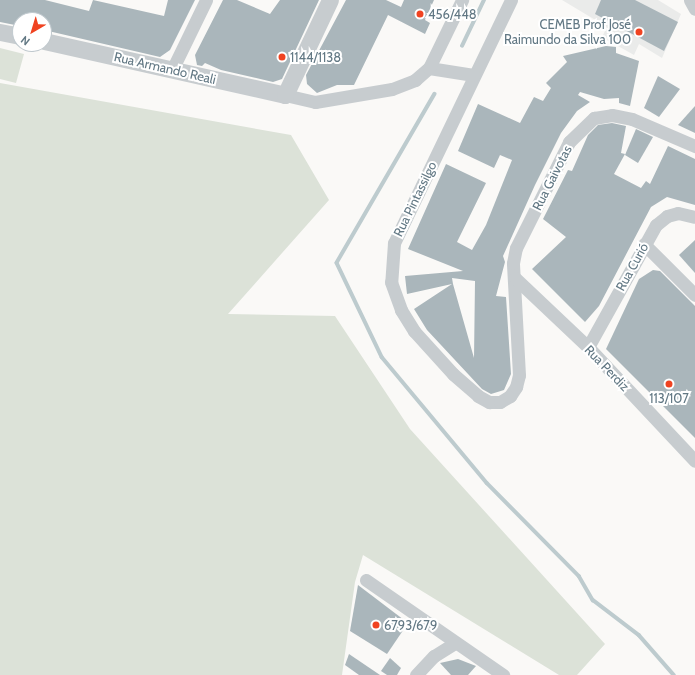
<!DOCTYPE html>
<html>
<head>
<meta charset="utf-8">
<style>
	body { margin:0 }
	#map { position:relative; width:695px; height:675px; overflow:hidden; background:#faf9f7; font-family:Cabin,sans-serif }
	div>[style] { position:absolute }
	[style*='--x'] { left:calc(var(--x)*1px); top:calc(var(--y)*1px); width:calc(var(--w)*1px); rotate:calc(var(--a)*1deg) }
	.built>* { inset:0; background:#eaebea }
	.green>* { inset:0; background:#dce2d8 }
	.stream>* { height:3.5px; margin:-1.75px; padding:0 1.75px; transform-origin:1.75px; border-radius:1.75px; background:#bdcbce }
	.building>* { inset:0; background:#aab6bb }
	.minor>* { height:13px; margin:-6.5px; padding:0 6.5px; transform-origin:6.5px; border-radius:6.5px; background:#c7cccf }
	.tertiary>* { height:17px; margin:-8.5px; padding:0 8.5px; transform-origin:8.5px; border-radius:8.5px; background:#c7cccf }
	.dots>* { width:11px; height:11px; translate:-50% -50%; box-sizing:border-box; border:2px solid #fff; border-radius:50% }
	span { translate:-50% -50%; white-space:nowrap; text-align:center; line-height:1.15; -webkit-text-stroke:4px #fff; paint-order:stroke }
	.poi-label { font-size:13px; color:#627884 }
	.left { translate:0 -50%; text-align:left }
	.right { translate:-100% -50%; text-align:right }
	.street-label { font-size:13px; color:#627884 }
	.north { position:absolute; left:12px; top:12px; width:40px; height:40px; box-sizing:border-box; background:#fff; border:1px solid #c0c9ce; border-radius:50%; rotate:218deg; font-size:11px; font-weight:700; line-height:16px; text-align:center; color:#627884 }
	.north::after { content:''; display:block; margin:auto; width:14px; height:18px; background:#f04321; clip-path:polygon(50% 0,100% 100%,50% 72%,0 100%) }
</style>
</head>
<body>
<div id="map">
	<div class="built">
		<div style="clip-path:polygon(562px 0,658px 0,681px 14px,662px 58px,639px 44px,634px 55px,602px 37px,607px 27px)"></div>
	</div>
	<div class="green">
		<div style="clip-path:polygon(0 48px,24px 54px,16px 83px,0 79px)"></div>
		<div style="clip-path:polygon(0 83px,291px 135px,329px 200px,228px 314px,335px 316px,410px 429px,605px 644px,577px 675px,559px 675px,363px 555px,355px 582px,342px 675px,0 675px)"></div>
	</div>
	<div class="stream">
		<div style="--x:462;--y:46;--w:51;--a:-64.4"></div>
		<div style="--x:435;--y:94;--w:195;--a:120.1"></div>
		<div style="--x:337;--y:263;--w:104;--a:64.4"></div>
		<div style="--x:382;--y:357;--w:164;--a:50.2"></div>
		<div style="--x:487;--y:483;--w:131;--a:45.3"></div>
		<div style="--x:579;--y:576;--w:28;--a:60"></div>
		<div style="--x:593;--y:600;--w:58;--a:37.3"></div>
		<div style="--x:639;--y:635;--w:53;--a:48.8"></div>
	</div>
	<div class="building">
		<div style="clip-path:polygon(0 0,45px 0,89px 11px,93px 0,164px 16px,168px 0,195px 0,170px 50px,160px 57px,44px 30px,44px 20px,20px 20px,20px 26px,0 22px)"></div>
		<div style="clip-path:polygon(223px 0,237px 0,270px 14px,280px 0,319px 0,282px 79px,273px 82px,221px 70px,205px 63px,202px 66px,197px 65px,195px 55px)"></div>
		<div style="clip-path:polygon(346px 0,386px 0,401px 7px,404px 0,434px 0,425px 20px,430px 23px,425px 34px,388px 15px,354px 85px,337px 85px,317px 93px,307px 84px,306px 75px)"></div>
		<div style="clip-path:polygon(601px 0,635px 0,678px 22px,664px 51px,595px 14px)"></div>
		<div style="clip-path:polygon(evenodd,606px 46px,616px 47px,616px 53px,639px 61px,630px 106px,619px 103px,619px 98px,604px 99px,580px 92px,578px 95px,590px 102px,577px 111px,561px 133px,535px 185px,503px 256px,505px 262px,496px 296px,506px 297px,511px 374px,504px 390px,491px 394px,482px 389px,427px 330px,414px 309px,452px 284px,407px 294px,405px 276px,463px 271px,408px 249px,446px 164px,486px 183px,457px 242px,472px 250px,486px 225px,512px 160px,500px 155px,494px 168px,458px 151px,478px 104px,520px 123px,534px 97px,543px 101px,551px 88px,546px 83px,567px 62px,563px 56px,606px 46px,452px 278px,475px 281px,474px 358px,453px 284px,452px 278px)"></div>
		<div style="clip-path:polygon(658px 76px,680px 89px,659px 117px,644px 108px)"></div>
		<div style="clip-path:polygon(695px 106px,695px 133px,678px 125px)"></div>
		<div style="clip-path:polygon(612px 123px,626px 126px,621px 153px,625px 154px,614px 174px,641px 188px,646px 181px,650px 184px,668px 146px,695px 159px,695px 205px,667px 197px,651px 207px,599px 306px,585px 322px,532px 269px,566px 237px,543px 219px,568px 170px,572px 171px,588px 135px,598px 125px)"></div>
		<div style="clip-path:polygon(636px 129px,653px 137px,638px 163px,625px 155px)"></div>
		<div style="clip-path:polygon(695px 240px,695px 273px,679px 255px)"></div>
		<div style="clip-path:polygon(653px 270px,660px 271px,695px 306px,695px 438px,606px 349px,639px 279px)"></div>
		<div style="clip-path:polygon(358px 585px,408px 623px,387px 654px,350px 631px)"></div>
		<div style="clip-path:polygon(349px 654px,380px 675px,359px 675px,345px 665px)"></div>
		<div style="clip-path:polygon(390px 658px,401px 668px,397px 675px,387px 675px,381px 671px)"></div>
		<div style="clip-path:polygon(458px 659px,476px 666px,468px 675px,451px 675px,440px 663px)"></div>
	</div>
	<div class="minor">
		<div style="--x:511;--y:0;--w:270;--a:115.7"></div>
		<div style="--x:394;--y:243;--w:39;--a:94"></div>
		<div style="--x:391;--y:282;--w:30;--a:70"></div>
		<div style="--x:401;--y:310;--w:25;--a:58"></div>
		<div style="--x:414;--y:331;--w:58;--a:47.8"></div>
		<div style="--x:453;--y:374;--w:33;--a:41"></div>
		<div style="--x:478;--y:396;--w:13;--a:29"></div>
		<div style="--x:489;--y:402;--w:11;--a:0"></div>
		<div style="--x:500;--y:402;--w:12;--a:-31"></div>
		<div style="--x:510;--y:396;--w:11;--a:-56"></div>
		<div style="--x:516;--y:387;--w:12;--a:-76"></div>
		<div style="--x:519;--y:375;--w:112;--a:-93.1"></div>
		<div style="--x:513;--y:263;--w:15;--a:-79"></div>
		<div style="--x:516;--y:248;--w:119;--a:-63.4"></div>
		<div style="--x:569;--y:142;--w:35;--a:-44"></div>
		<div style="--x:594;--y:118;--w:18;--a:-9"></div>
		<div style="--x:612;--y:115;--w:20;--a:11"></div>
		<div style="--x:632;--y:119;--w:69;--a:23.2"></div>
		<div style="--x:690;--y:0;--w:10;--a:61"></div>
		<div style="--x:429;--y:68;--w:45;--a:9"></div>
		<div style="--x:172;--y:70;--w:78;--a:-64.1"></div>
		<div style="--x:285;--y:95;--w:31;--a:13"></div>
		<div style="--x:315;--y:102;--w:78;--a:-9.6"></div>
		<div style="--x:392;--y:89;--w:25;--a:-21"></div>
		<div style="--x:415;--y:80;--w:18;--a:-41"></div>
		<div style="--x:429;--y:68;--w:76;--a:-64.1"></div>
		<div style="--x:644;--y:244;--w:72;--a:45"></div>
		<div style="--x:515;--y:278;--w:100;--a:43.4"></div>
		<div style="--x:588;--y:347;--w:156;--a:46.8"></div>
		<div style="--x:588;--y:347;--w:140;--a:-60.9"></div>
		<div style="--x:656;--y:225;--w:14;--a:-39"></div>
		<div style="--x:667;--y:216;--w:11;--a:-15"></div>
		<div style="--x:678;--y:213;--w:17;--a:13"></div>
		<div style="--x:366;--y:580;--w:167;--a:34.7"></div>
		<div style="--x:416;--y:675;--w:26;--a:-47"></div>
		<div style="--x:434;--y:656;--w:25;--a:-32"></div>
	</div>
	<div class="tertiary">
		<div style="--x:0;--y:32;--w:20;--a:11"></div>
		<div style="--x:44;--y:41;--w:247;--a:12.6"></div>
		<div style="--x:285;--y:95;--w:105;--a:-64.7"></div>
	</div>
	<div class="dots">
		<div style="left:420px;top:14px;background:#f04321"></div>
		<div style="left:639px;top:32px;background:#f04321"></div>
		<div style="left:282px;top:57px;background:#f04321"></div>
		<div style="left:669px;top:384px;background:#f04321"></div>
		<div style="left:376px;top:625px;background:#f04321"></div>
	</div>
	<div class="poi-label">
		<span class="left" style="left:428px;top:14px">456/448</span>
		<span class="right" style="left:631px;top:32px">CEMEB Prof José<br>Raimundo da Silva 100</span>
		<span class="left" style="left:290px;top:57px">1144/1138</span>
		<span style="left:669px;top:398px">113/107</span>
		<span class="left" style="left:384px;top:625px">6793/679</span>
	</div>
	<div class="street-label">
		<span style="left:165px;top:68px;rotate:13deg">Rua Armando Reali</span>
		<span style="left:552px;top:178px;rotate:-63deg">Rua Gaivotas</span>
		<span style="left:415px;top:199px;rotate:-64deg">Rua Pintassilgo</span>
		<span style="left:632px;top:267px;rotate:-61deg">Rua Curió</span>
		<span style="left:607px;top:368px;rotate:46deg">Rua Perdiz</span>
	</div>
	<div class="north">N</div>
</div>
</body>
</html>
